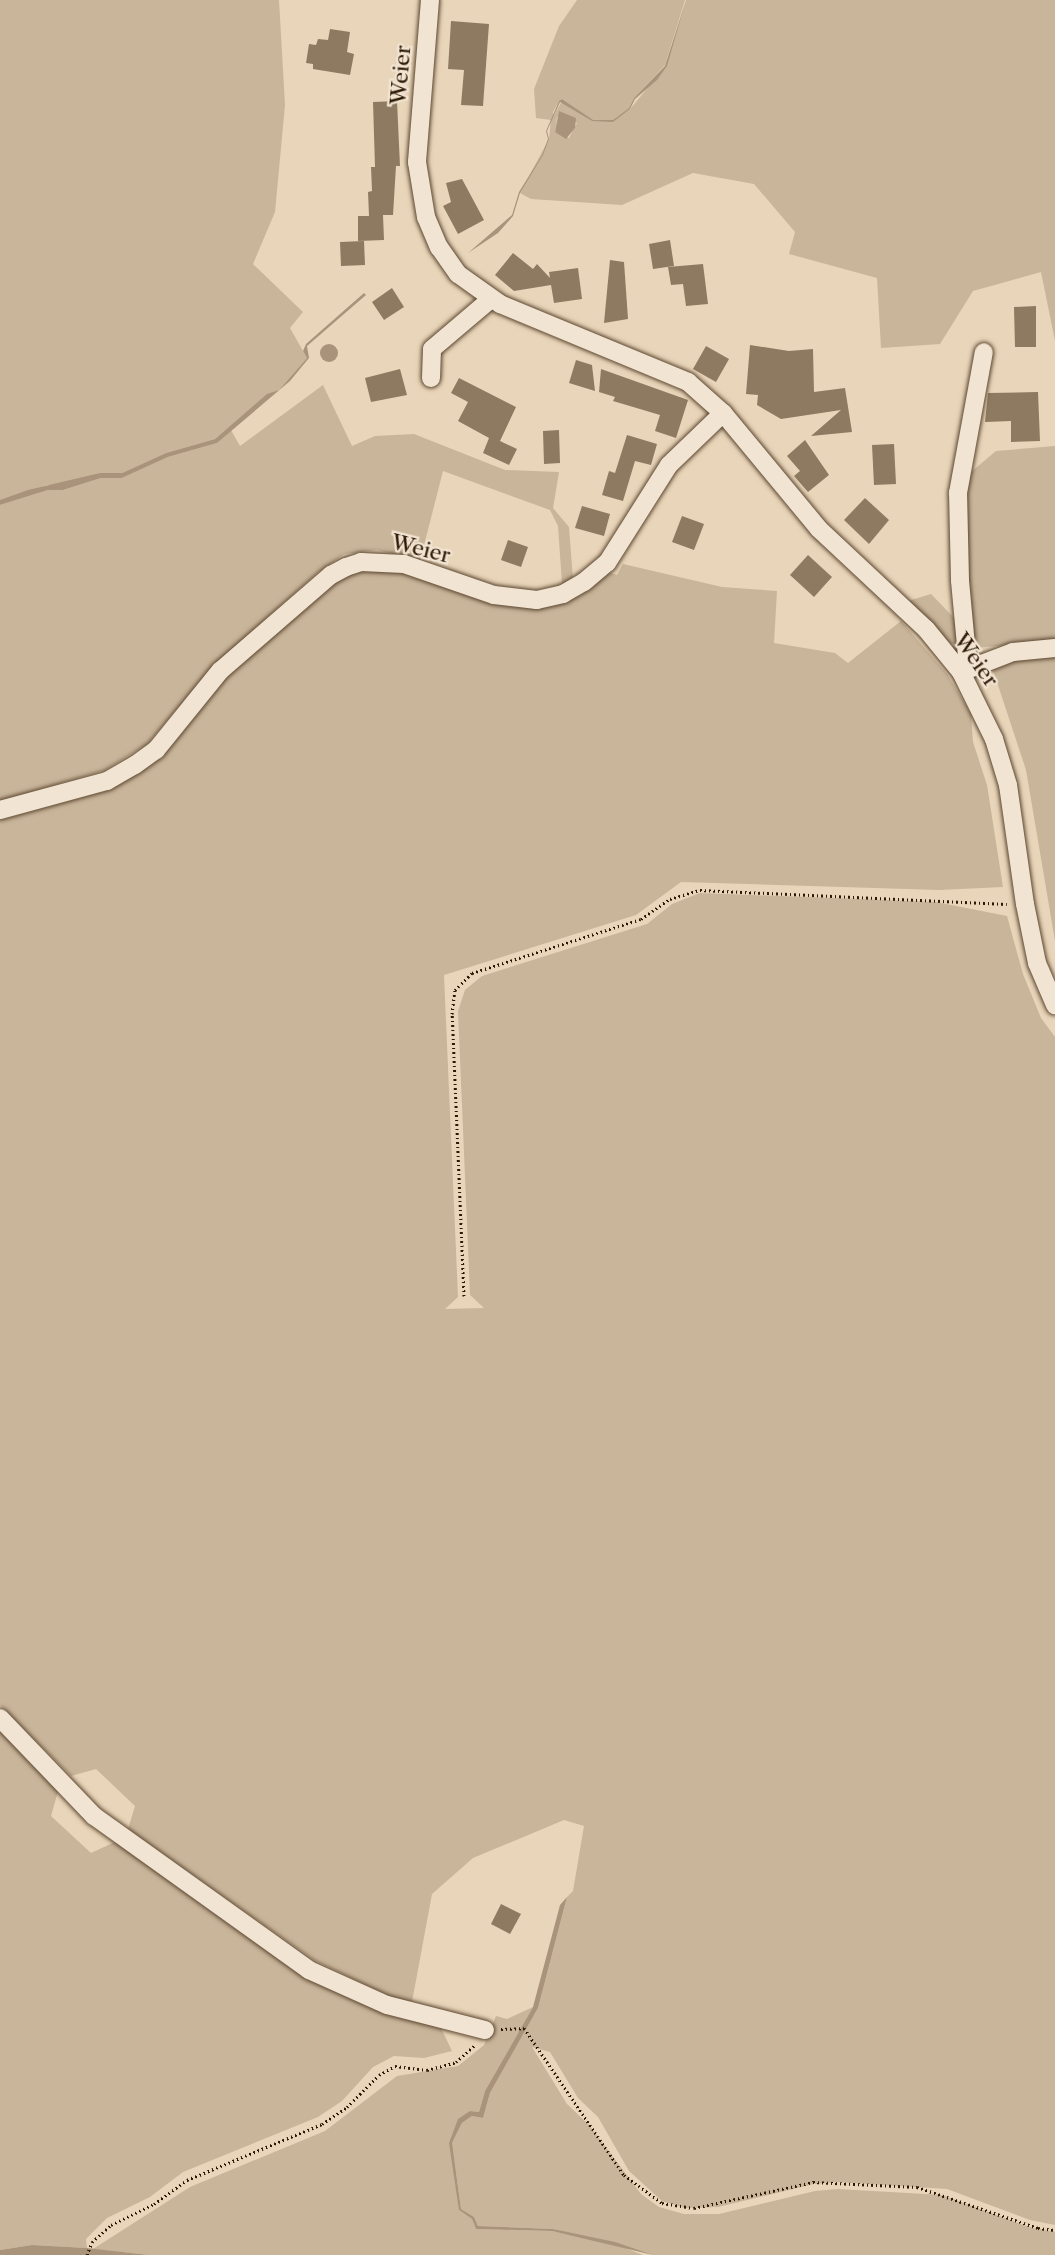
<!DOCTYPE html>
<html>
<head>
<meta charset="utf-8">
<style>
	body { margin:0 }
	#map { position:relative; width:1055px; height:2255px; overflow:hidden; background:#e9d5b9; font-family:"Libre Caslon Text",serif }
	div>[style] { position:absolute }
	[style*='--x'] { left:calc(var(--x)*1px); top:calc(var(--y)*1px); width:calc(var(--w)*1px); rotate:calc(var(--a)*1deg) }
	.green>* { inset:0; background:#c9b59a }
	.water>* { inset:0; background:#a9947b }
	.round { border-radius:50% }
	.building>* { inset:0; background:#8e7a61 }
	.path>* { height:3px; margin-top:-1.5px; transform-origin:0; background:repeating-linear-gradient(90deg,#2c1702 0 1.5px,transparent 0 4.5px) }
	.roads { filter:drop-shadow(0 0 2px #5b4630) drop-shadow(0 0 2px #5b4630) }
	.minor>* { height:18px; margin:-9px; padding:0 9px; transform-origin:9px; border-radius:9px; background:#f1e4d2 }
	span { translate:-50% -50%; white-space:nowrap; text-align:center; line-height:1.15; -webkit-text-stroke:4.5px #f1e4d2; paint-order:stroke }
	.street-label { font-size:21px; color:#2c1702 }
</style>
</head>
<body>
<div id="map">
	<div class="green">
		<div style="clip-path:polygon(0 0,279px 0,285px 105px,275px 212px,253px 264px,303px 312px,290px 328px,307px 358px,279px 390px,267px 395px,215px 439px,166px 453px,122px 473px,100px 473px,63px 485px,47px 485px,5px 500px,0 500px)"></div>
		<div style="clip-path:polygon(evenodd,577px 0,685px 0,665px 65px,634px 98px,629px 108px,613px 120px,592px 120px,562px 99px,559px 101px,553px 112px,553px 117px,562px 101px,592px 121px,613px 121px,630px 109px,666px 66px,686px 0,1055px 0,1055px 341px,1041px 272px,973px 291px,940px 344px,881px 348px,877px 278px,789px 254px,795px 232px,754px 184px,693px 173px,622px 205px,531px 199px,520px 193px,549px 139px,551px 120px,536px 118px,534px 89px,559px 26px,577px 0,557px 117px,577px 123px,569px 138px,555px 132px,557px 117px)"></div>
		<div style="clip-path:polygon(323px 385px,352px 446px,375px 436px,414px 434px,505px 470px,559px 472px,553px 508px,569px 527px,573px 579px,562px 584px,558px 526px,550px 510px,443px 471px,420px 561px,377px 550px,344px 554px,317px 573px,215px 664px,147px 744px,105px 770px,0 801px,0 505px,48px 490px,63px 490px,101px 478px,122px 478px,168px 457px,217px 443px,231px 430px,240px 446px)"></div>
		<div style="clip-path:polygon(1055px 446px,1055px 641px,974px 648px,961px 504px,971px 472px,996px 451px)"></div>
		<div style="clip-path:polygon(623px 564px,722px 587px,777px 591px,774px 643px,835px 653px,848px 663px,901px 621px,947px 674px,971px 714px,973px 742px,987px 785px,1003px 887px,939px 890px,681px 882px,636px 915px,444px 975px,458px 1297px,445px 1309px,484px 1308px,470px 1295px,458px 1011px,465px 990px,482px 976px,647px 924px,672px 904px,700px 893px,936px 902px,1007px 916px,1023px 974px,1041px 1018px,1055px 1037px,1055px 2225px,1030px 2220px,947px 2189px,838px 2182px,814px 2184px,718px 2207px,685px 2208px,662px 2201px,629px 2171px,598px 2117px,578px 2098px,550px 2052px,532px 2047px,567px 2104px,589px 2125px,641px 2194px,659px 2207px,684px 2214px,719px 2214px,815px 2191px,838px 2189px,942px 2195px,1029px 2227px,1055px 2232px,1055px 2255px,653px 2255px,553px 2229px,478px 2226px,474px 2217px,461px 2209px,452px 2143px,462px 2123px,472px 2116px,483px 2118px,490px 2093px,538px 2008px,567px 1897px,573px 1891px,584px 1826px,564px 1820px,473px 1858px,432px 1894px,412px 2002px,391px 1997px,314px 1960px,128px 1829px,135px 1806px,96px 1769px,71px 1776px,0 1705px,0 820px,112px 789px,156px 759px,239px 662px,333px 580px,361px 568px,405px 571px,537px 605px,608px 572px,617px 575px)"></div>
		<div style="clip-path:polygon(931px 594px,957px 621px,959px 645px,950px 643px,908px 601px)"></div>
		<div style="clip-path:polygon(1055px 655px,1055px 941px,1026px 770px,993px 670px,1022px 658px)"></div>
		<div style="clip-path:polygon(0 1730px,59px 1788px,51px 1816px,91px 1853px,117px 1841px,306px 1975px,441px 2028px,452px 2051px,424px 2058px,394px 2056px,373px 2067px,342px 2101px,318px 2117px,183px 2172px,150px 2197px,107px 2218px,86px 2239px,87px 2248px,32px 2245px,0 2250px)"></div>
		<div style="clip-path:polygon(533px 2007px,485px 2091px,479px 2112px,470px 2111px,452px 2135px,459px 2210px,472px 2219px,476px 2229px,552px 2231px,615px 2244px,643px 2255px,149px 2255px,93px 2249px,190px 2187px,325px 2131px,397px 2076px,458px 2066px,484px 2045px,496px 2016px,507px 2019px)"></div>
	</div>
	<div class="water">
		<div style="clip-path:polygon(686px 0,667px 66px,657px 80px,635px 99px,630px 109px,613px 122px,592px 121px,560px 102px,547px 131px,549px 139px,543px 155px,520px 193px,513px 216px,498px 233px,468px 253px,512px 215px,519px 192px,542px 155px,548px 139px,546px 131px,559px 101px,562px 99px,593px 120px,613px 120px,629px 108px,634px 98px,665px 66px)"></div>
		<div style="clip-path:polygon(559px 111px,576px 118px,575px 128px,566px 139px,555px 132px)"></div>
		<div style="clip-path:polygon(364px 293px,366px 295px,307px 346px,309px 358px,290px 381px,217px 443px,168px 457px,122px 478px,101px 478px,63px 490px,48px 490px,0 505px,0 500px,28px 490px,100px 473px,122px 473px,166px 453px,215px 439px,267px 394px,279px 390px,307px 358px,303px 351px,306px 344px)"></div>
		<div class="round" style="left:320px;top:344px;width:18px;height:18px"></div>
		<div style="clip-path:polygon(567px 1897px,538px 2008px,490px 2093px,483px 2118px,472px 2116px,462px 2123px,452px 2143px,461px 2209px,474px 2217px,478px 2226px,553px 2229px,615px 2242px,653px 2255px,552px 2231px,476px 2229px,472px 2219px,459px 2210px,449px 2143px,458px 2119px,470px 2111px,479px 2112px,485px 2091px,533px 2007px,560px 1905px)"></div>
		<div style="clip-path:polygon(32px 2245px,87px 2248px,149px 2255px,0 2255px,0 2250px)"></div>
	</div>
	<div class="building">
		<div style="clip-path:polygon(451px 21px,489px 24px,483px 106px,461px 105px,464px 70px,448px 69px)"></div>
		<div style="clip-path:polygon(330px 29px,350px 32px,347px 52px,354px 54px,350px 75px,313px 69px,313px 64px,306px 63px,309px 44px,316px 45px,318px 39px,328px 40px)"></div>
		<div style="clip-path:polygon(397px 101px,400px 166px,396px 166px,393px 215px,383px 215px,384px 240px,358px 241px,358px 216px,369px 216px,368px 192px,372px 191px,371px 167px,375px 167px,373px 102px)"></div>
		<div style="clip-path:polygon(462px 179px,484px 220px,458px 234px,443px 206px,451px 202px,446px 183px)"></div>
		<div style="clip-path:polygon(670px 240px,674px 266px,653px 269px,649px 244px)"></div>
		<div style="clip-path:polygon(364px 241px,365px 265px,341px 266px,340px 242px)"></div>
		<div style="clip-path:polygon(513px 253px,533px 269px,537px 264px,550px 278px,549px 272px,578px 268px,582px 299px,554px 303px,551px 285px,514px 291px,495px 275px)"></div>
		<div style="clip-path:polygon(610px 260px,624px 262px,628px 319px,604px 323px)"></div>
		<div style="clip-path:polygon(703px 264px,708px 304px,686px 306px,683px 284px,671px 285px,668px 267px)"></div>
		<div style="clip-path:polygon(392px 288px,404px 307px,384px 320px,372px 302px)"></div>
		<div style="clip-path:polygon(1036px 306px,1036px 347px,1015px 347px,1014px 307px)"></div>
		<div style="clip-path:polygon(750px 345px,789px 351px,813px 349px,814px 392px,845px 388px,852px 432px,811px 436px,841px 410px,781px 419px,757px 405px,758px 395px,746px 394px)"></div>
		<div style="clip-path:polygon(706px 346px,729px 359px,716px 382px,693px 369px)"></div>
		<div style="clip-path:polygon(576px 360px,592px 365px,595px 391px,569px 383px)"></div>
		<div style="clip-path:polygon(400px 369px,407px 395px,371px 402px,365px 378px)"></div>
		<div style="clip-path:polygon(601px 369px,688px 400px,676px 438px,655px 431px,660px 415px,613px 401px,615px 397px,599px 392px)"></div>
		<div style="clip-path:polygon(459px 378px,516px 407px,500px 441px,517px 449px,509px 465px,483px 453px,489px 438px,458px 421px,468px 402px,451px 393px)"></div>
		<div style="clip-path:polygon(1038px 392px,1040px 441px,1011px 442px,1011px 421px,985px 422px,988px 393px)"></div>
		<div style="clip-path:polygon(559px 430px,560px 463px,544px 464px,543px 431px)"></div>
		<div style="clip-path:polygon(627px 435px,657px 444px,651px 465px,635px 461px,623px 501px,602px 495px,609px 471px,615px 473px)"></div>
		<div style="clip-path:polygon(805px 440px,829px 475px,808px 492px,794px 476px,800px 471px,787px 456px)"></div>
		<div style="clip-path:polygon(894px 444px,896px 484px,874px 485px,872px 445px)"></div>
		<div style="clip-path:polygon(865px 498px,889px 520px,869px 544px,844px 520px)"></div>
		<div style="clip-path:polygon(582px 506px,610px 514px,604px 536px,575px 528px)"></div>
		<div style="clip-path:polygon(682px 516px,704px 524px,694px 550px,672px 542px)"></div>
		<div style="clip-path:polygon(508px 540px,528px 547px,521px 567px,501px 560px)"></div>
		<div style="clip-path:polygon(808px 555px,832px 577px,814px 597px,790px 575px)"></div>
		<div style="clip-path:polygon(501px 1904px,521px 1914px,510px 1934px,491px 1924px)"></div>
	</div>
	<div class="path">
		<div style="--x:464;--y:1296;--w:282;--a:-92.4"></div>
		<div style="--x:452;--y:1014;--w:24;--a:-83"></div>
		<div style="--x:455;--y:990;--w:24;--a:-45"></div>
		<div style="--x:472;--y:973;--w:177;--a:-17.7"></div>
		<div style="--x:641;--y:919;--w:35;--a:-35"></div>
		<div style="--x:670;--y:899;--w:31;--a:-17"></div>
		<div style="--x:700;--y:890;--w:307;--a:2.6"></div>
		<div style="--x:501;--y:2029;--w:23;--a:-2"></div>
		<div style="--x:524;--y:2028;--w:178;--a:55.8"></div>
		<div style="--x:624;--y:2175;--w:47;--a:36.4"></div>
		<div style="--x:662;--y:2203;--w:32;--a:9"></div>
		<div style="--x:694;--y:2208;--w:122;--a:-12.3"></div>
		<div style="--x:813;--y:2182;--w:104;--a:2.8"></div>
		<div style="--x:917;--y:2187;--w:128;--a:18.7"></div>
		<div style="--x:1038;--y:2228;--w:17;--a:7"></div>
		<div style="--x:87;--y:2255;--w:14;--a:-69"></div>
		<div style="--x:92;--y:2242;--w:25;--a:-42"></div>
		<div style="--x:111;--y:2225;--w:48;--a:-26"></div>
		<div style="--x:154;--y:2204;--w:41;--a:-36"></div>
		<div style="--x:187;--y:2180;--w:146;--a:-22.5"></div>
		<div style="--x:322;--y:2124;--w:30;--a:-34"></div>
		<div style="--x:347;--y:2107;--w:45;--a:-45"></div>
		<div style="--x:379;--y:2075;--w:18;--a:-29"></div>
		<div style="--x:395;--y:2066;--w:32;--a:7"></div>
		<div style="--x:427;--y:2070;--w:30;--a:-15"></div>
		<div style="--x:456;--y:2062;--w:25;--a:-42"></div>
	</div>
	<div class="roads">
		<div class="minor">
			<div style="--x:430;--y:0;--w:163;--a:94.6"></div>
			<div style="--x:417;--y:162;--w:56;--a:80.7"></div>
			<div style="--x:426;--y:217;--w:33;--a:67"></div>
			<div style="--x:439;--y:247;--w:33;--a:55"></div>
			<div style="--x:458;--y:274;--w:52;--a:35.5"></div>
			<div style="--x:500;--y:304;--w:204;--a:22.5"></div>
			<div style="--x:688;--y:382;--w:47;--a:41.5"></div>
			<div style="--x:723;--y:413;--w:151;--a:50.4"></div>
			<div style="--x:819;--y:529;--w:146;--a:43.1"></div>
			<div style="--x:926;--y:629;--w:55;--a:50.9"></div>
			<div style="--x:961;--y:672;--w:75;--a:63.8"></div>
			<div style="--x:994;--y:739;--w:48;--a:73.1"></div>
			<div style="--x:1008;--y:785;--w:120;--a:81.9"></div>
			<div style="--x:1025;--y:904;--w:60;--a:78.5"></div>
			<div style="--x:1037;--y:963;--w:46;--a:66.8"></div>
			<div style="--x:431;--y:378;--w:29;--a:-88"></div>
			<div style="--x:432;--y:349;--w:77;--a:-40.3"></div>
			<div style="--x:968;--y:667;--w:87;--a:-95.3"></div>
			<div style="--x:960;--y:580;--w:87;--a:-91.3"></div>
			<div style="--x:958;--y:493;--w:143;--a:-79.6"></div>
			<div style="--x:961;--y:672;--w:56;--a:-21"></div>
			<div style="--x:1013;--y:652;--w:42;--a:-5.4"></div>
			<div style="--x:0;--y:810;--w:111;--a:-15.2"></div>
			<div style="--x:107;--y:781;--w:32;--a:-30"></div>
			<div style="--x:135;--y:765;--w:26;--a:-36"></div>
			<div style="--x:156;--y:750;--w:102;--a:-51"></div>
			<div style="--x:220;--y:671;--w:147;--a:-40.9"></div>
			<div style="--x:331;--y:575;--w:17;--a:-28"></div>
			<div style="--x:346;--y:567;--w:16;--a:-18"></div>
			<div style="--x:361;--y:562;--w:43;--a:2.7"></div>
			<div style="--x:404;--y:564;--w:95;--a:19"></div>
			<div style="--x:494;--y:595;--w:43;--a:6.6"></div>
			<div style="--x:537;--y:600;--w:27;--a:-13"></div>
			<div style="--x:563;--y:594;--w:24;--a:-30"></div>
			<div style="--x:584;--y:582;--w:30;--a:-40"></div>
			<div style="--x:607;--y:563;--w:116;--a:-57.7"></div>
			<div style="--x:669;--y:465;--w:75;--a:-43.9"></div>
			<div style="--x:0;--y:1718;--w:136;--a:46.2"></div>
			<div style="--x:94;--y:1816;--w:264;--a:35.6"></div>
			<div style="--x:309;--y:1970;--w:85;--a:24.2"></div>
			<div style="--x:387;--y:2005;--w:101;--a:14.3"></div>
		</div>
	</div>
	<div class="street-label">
		<span style="left:401px;top:75px;rotate:-85deg">Weier</span>
		<span style="left:421px;top:549px;rotate:14deg">Weier</span>
		<span style="left:976px;top:660px;rotate:55deg">Weier</span>
	</div>
</div>
</body>
</html>
